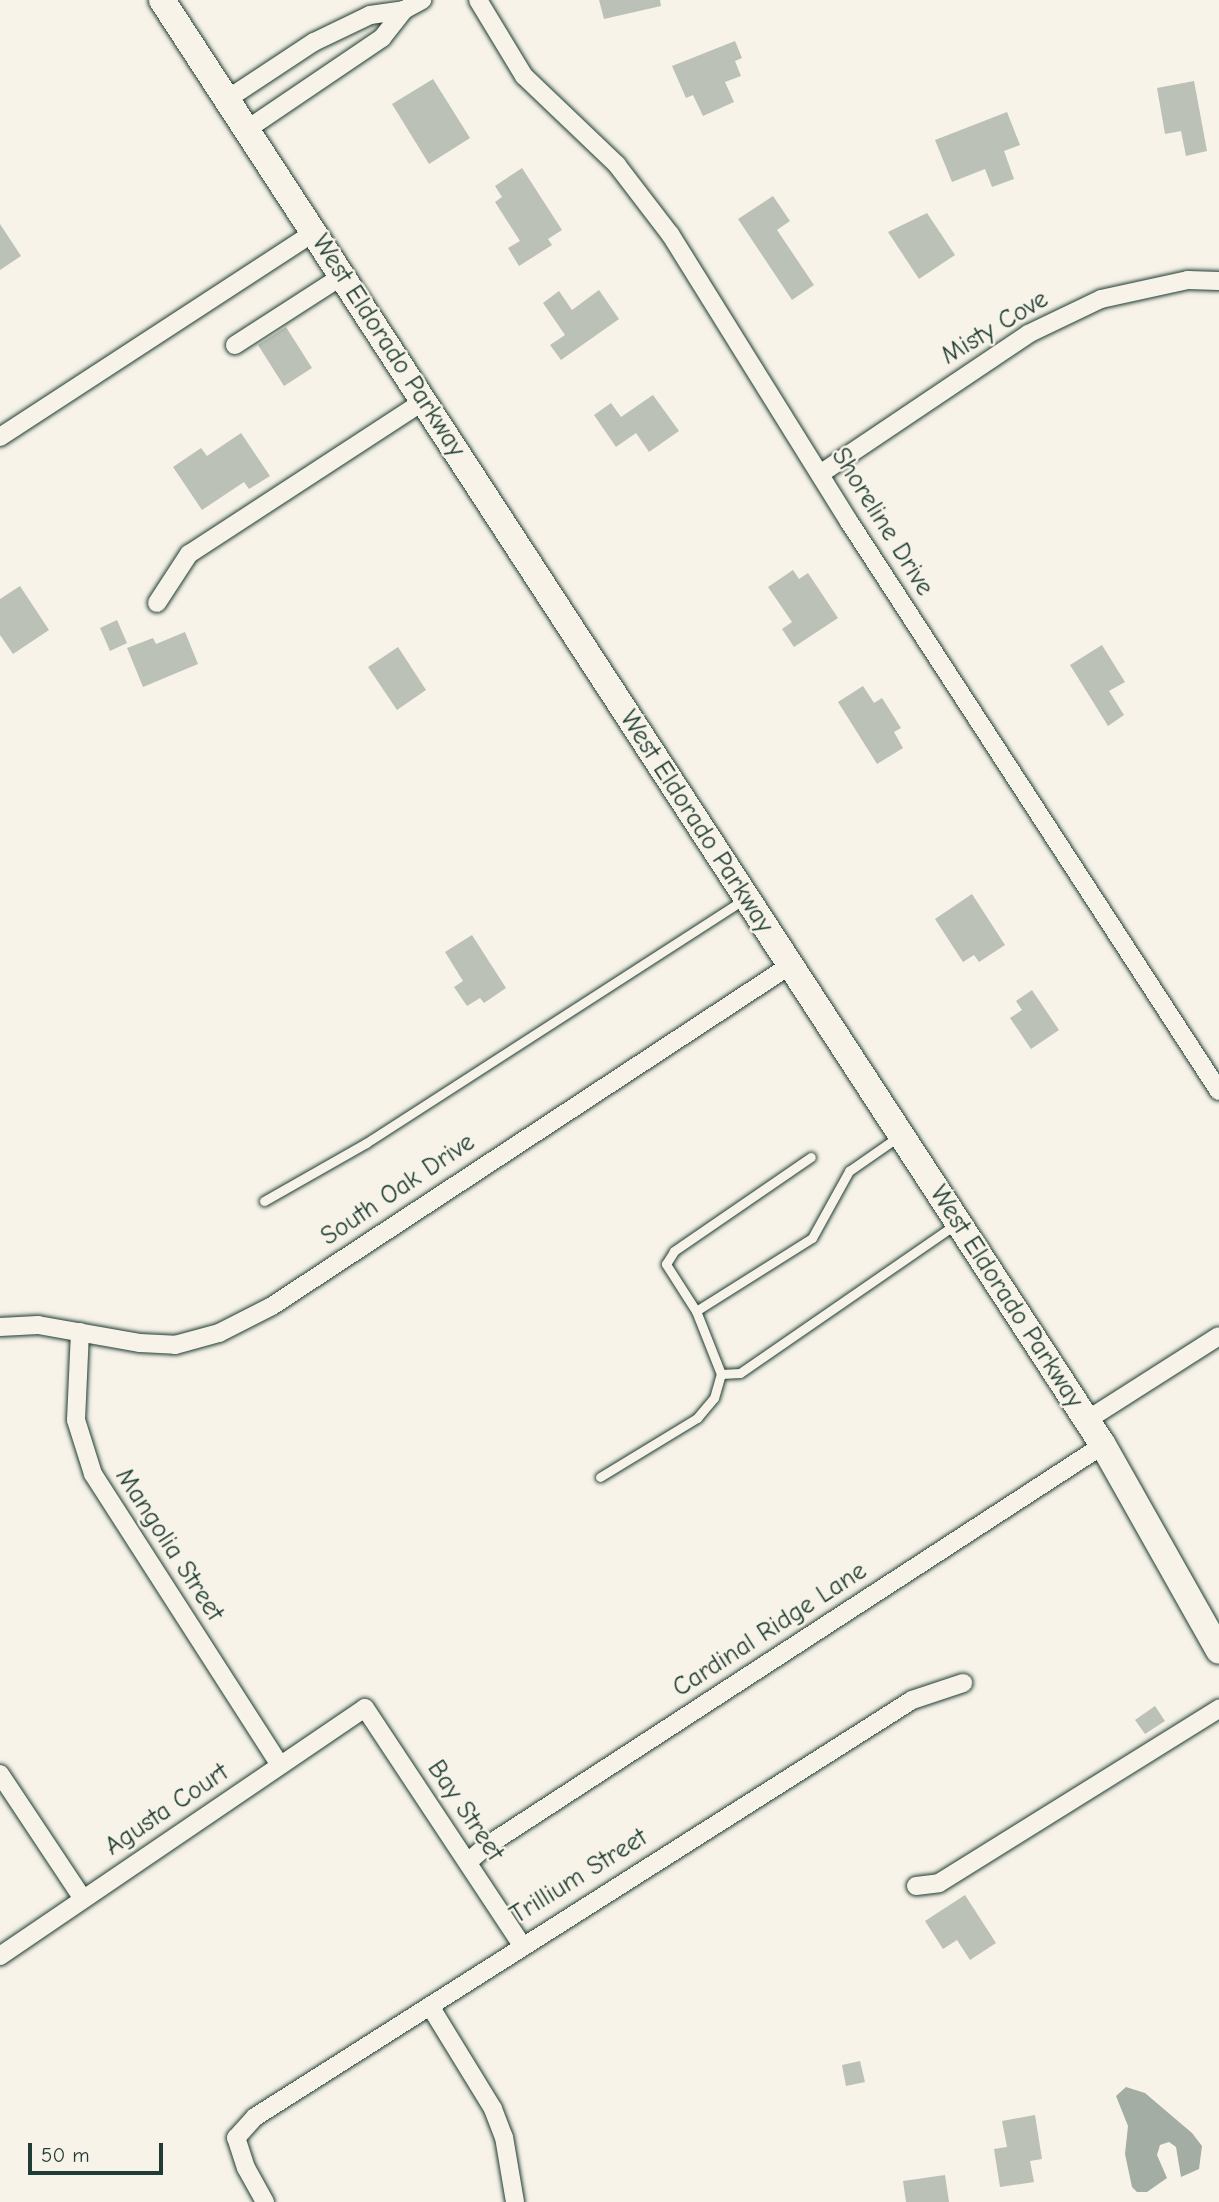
<!DOCTYPE html>
<html>
<head>
<meta charset="utf-8">
<style>
	body { margin:0 }
	#map { position:relative; width:1219px; height:2202px; overflow:hidden; background:#f7f3e8; font-family:"Comic Neue",sans-serif }
	div>[style] { position:absolute }
	[style*='--x'] { left:calc(var(--x)*1px); top:calc(var(--y)*1px); width:calc(var(--w)*1px); rotate:calc(var(--a)*1deg) }
	.water>* { inset:0; background:#a4ada3 }
	.building>* { inset:0; background:#bbc1b6 }
	.roads { filter:drop-shadow(0 0 2px #1f3d34) drop-shadow(0 0 2px #1f3d34) }
	.lane>* { height:9px; margin:-4.5px; padding:0 4.5px; transform-origin:4.5px; border-radius:4.5px; background:#f7f3e8 }
	.street>* { height:18px; margin:-9px; padding:0 9px; transform-origin:9px; border-radius:9px; background:#f7f3e8 }
	.primary>* { height:26px; margin:-13px; padding:0 13px; transform-origin:13px; border-radius:13px; background:#f7f3e8 }
	span { translate:-50% -50%; white-space:nowrap; text-align:center; line-height:1.15; -webkit-text-stroke:5px #f7f3e8; paint-order:stroke }
	.street-label { font-size:26px; color:#1f3d34 }
	.scale { position:absolute; left:28px; top:2143px; width:135px; height:32px; box-sizing:border-box; border:4px solid #1f3d34; border-top:0; padding-left:9px; font-size:21px; line-height:24px; white-space:nowrap; color:#1f3d34; -webkit-text-stroke:5px #f7f3e8; paint-order:stroke }
</style>
</head>
<body>
<div id="map">
	<div class="water">
		<div style="clip-path:polygon(1126px 2087px,1145px 2093px,1192px 2133px,1202px 2146px,1199px 2169px,1181px 2177px,1176px 2147px,1169px 2142px,1160px 2145px,1157px 2155px,1167px 2178px,1147px 2192px,1137px 2192px,1132px 2187px,1125px 2154px,1128px 2126px,1116px 2096px)"></div>
	</div>
	<div class="building">
		<div style="clip-path:polygon(599px 0,660px 0,661px 6px,604px 19px)"></div>
		<div style="clip-path:polygon(735px 41px,742px 58px,735px 61px,741px 76px,725px 82px,734px 102px,703px 116px,693px 95px,686px 98px,672px 66px)"></div>
		<div style="clip-path:polygon(433px 79px,470px 138px,429px 164px,392px 104px)"></div>
		<div style="clip-path:polygon(1194px 81px,1207px 151px,1186px 156px,1181px 131px,1165px 134px,1157px 88px)"></div>
		<div style="clip-path:polygon(1007px 112px,1020px 145px,1004px 151px,1014px 179px,992px 187px,985px 169px,952px 182px,935px 140px)"></div>
		<div style="clip-path:polygon(522px 168px,562px 230px,548px 239px,552px 245px,519px 266px,508px 248px,520px 241px,495px 202px,502px 197px,495px 186px)"></div>
		<div style="clip-path:polygon(773px 196px,790px 221px,777px 230px,814px 285px,792px 300px,738px 219px)"></div>
		<div style="clip-path:polygon(927px 213px,955px 255px,919px 279px,888px 232px)"></div>
		<div style="clip-path:polygon(0 224px,21px 256px,0 270px)"></div>
		<div style="clip-path:polygon(599px 290px,619px 319px,561px 360px,550px 345px,565px 335px,543px 303px,559px 291px,572px 310px)"></div>
		<div style="clip-path:polygon(286px 327px,312px 368px,284px 386px,258px 345px)"></div>
		<div style="clip-path:polygon(653px 395px,679px 431px,649px 452px,636px 433px,616px 447px,594px 415px,611px 403px,621px 417px)"></div>
		<div style="clip-path:polygon(241px 433px,270px 476px,249px 489px,244px 482px,202px 510px,173px 467px,201px 448px,207px 456px)"></div>
		<div style="clip-path:polygon(793px 570px,799px 579px,808px 573px,838px 618px,794px 647px,782px 629px,792px 622px,768px 587px)"></div>
		<div style="clip-path:polygon(20px 586px,49px 630px,13px 654px,0 635px,0 599px)"></div>
		<div style="clip-path:polygon(117px 620px,127px 643px,110px 651px,100px 628px)"></div>
		<div style="clip-path:polygon(185px 632px,198px 664px,143px 687px,127px 648px,153px 638px,156px 644px)"></div>
		<div style="clip-path:polygon(1102px 645px,1125px 682px,1109px 691px,1124px 715px,1108px 726px,1070px 665px)"></div>
		<div style="clip-path:polygon(398px 647px,426px 690px,397px 710px,368px 667px)"></div>
		<div style="clip-path:polygon(863px 686px,874px 703px,882px 698px,901px 728px,894px 732px,903px 748px,877px 764px,838px 702px)"></div>
		<div style="clip-path:polygon(972px 894px,1005px 945px,979px 962px,974px 955px,963px 962px,935px 919px)"></div>
		<div style="clip-path:polygon(472px 935px,506px 988px,484px 1003px,480px 998px,467px 1006px,454px 987px,463px 981px,445px 952px)"></div>
		<div style="clip-path:polygon(1032px 990px,1059px 1030px,1031px 1049px,1010px 1018px,1022px 1010px,1016px 1001px)"></div>
		<div style="clip-path:polygon(1155px 1706px,1165px 1721px,1145px 1734px,1135px 1720px)"></div>
		<div style="clip-path:polygon(965px 1895px,996px 1943px,970px 1960px,957px 1940px,943px 1949px,925px 1921px)"></div>
		<div style="clip-path:polygon(860px 2061px,865px 2082px,846px 2086px,842px 2065px)"></div>
		<div style="clip-path:polygon(1035px 2115px,1042px 2159px,1030px 2161px,1034px 2182px,1000px 2187px,994px 2149px,1007px 2147px,1002px 2121px)"></div>
		<div style="clip-path:polygon(945px 2175px,949px 2202px,906px 2202px,903px 2181px)"></div>
	</div>
	<div class="roads">
		<div class="lane">
			<div style="--x:264;--y:1201;--w:117;--a:-29.6"></div>
			<div style="--x:366;--y:1143;--w:450;--a:-32.8"></div>
			<div style="--x:696;--y:1311;--w:137;--a:-32.2"></div>
			<div style="--x:812;--y:1238;--w:77;--a:-61.1"></div>
			<div style="--x:849;--y:1171;--w:60;--a:-34.8"></div>
			<div style="--x:721;--y:1374;--w:19;--a:-3"></div>
			<div style="--x:740;--y:1373;--w:262;--a:-34.6"></div>
			<div style="--x:600;--y:1477;--w:114;--a:-31.3"></div>
			<div style="--x:697;--y:1418;--w:26;--a:-50"></div>
			<div style="--x:714;--y:1398;--w:25;--a:-74"></div>
			<div style="--x:721;--y:1374;--w:68;--a:-111.6"></div>
			<div style="--x:696;--y:1311;--w:56;--a:-122.6"></div>
			<div style="--x:666;--y:1264;--w:15;--a:-58"></div>
			<div style="--x:674;--y:1251;--w:166;--a:-34.5"></div>
		</div>
		<div class="street">
			<div style="--x:478;--y:0;--w:89;--a:58.8"></div>
			<div style="--x:524;--y:76;--w:129;--a:43.7"></div>
			<div style="--x:617;--y:165;--w:87;--a:52.5"></div>
			<div style="--x:670;--y:234;--w:337;--a:58.1"></div>
			<div style="--x:848;--y:520;--w:681;--a:56.99"></div>
			<div style="--x:229;--y:98;--w:102;--a:-33.4"></div>
			<div style="--x:314;--y:42;--w:62;--a:-25.7"></div>
			<div style="--x:370;--y:15;--w:34;--a:-8"></div>
			<div style="--x:404;--y:10;--w:21;--a:-29"></div>
			<div style="--x:249;--y:128;--w:161;--a:-34.1"></div>
			<div style="--x:382;--y:38;--w:36;--a:-52"></div>
			<div style="--x:235;--y:345;--w:127;--a:-32.8"></div>
			<div style="--x:0;--y:437;--w:375;--a:-33.1"></div>
			<div style="--x:820;--y:474;--w:251;--a:-33.9"></div>
			<div style="--x:1028;--y:334;--w:81;--a:-25.6"></div>
			<div style="--x:1101;--y:299;--w:89;--a:-12.3"></div>
			<div style="--x:1188;--y:280;--w:31;--a:2"></div>
			<div style="--x:157;--y:603;--w:59;--a:-56.9"></div>
			<div style="--x:189;--y:554;--w:280;--a:-33.1"></div>
			<div style="--x:0;--y:1327;--w:38;--a:-3"></div>
			<div style="--x:38;--y:1325;--w:104;--a:10"></div>
			<div style="--x:140;--y:1343;--w:35;--a:3"></div>
			<div style="--x:175;--y:1345;--w:46;--a:-15.3"></div>
			<div style="--x:219;--y:1333;--w:59;--a:-27"></div>
			<div style="--x:272;--y:1306;--w:619;--a:-33.33"></div>
			<div style="--x:80;--y:1332;--w:88;--a:92.6"></div>
			<div style="--x:76;--y:1420;--w:57;--a:72.5"></div>
			<div style="--x:93;--y:1474;--w:346;--a:57.3"></div>
			<div style="--x:1087;--y:1420;--w:156;--a:-32.5"></div>
			<div style="--x:0;--y:1774;--w:150;--a:56.4"></div>
			<div style="--x:468;--y:1862;--w:23;--a:-41"></div>
			<div style="--x:485;--y:1847;--w:737;--a:-33.04"></div>
			<div style="--x:916;--y:1886;--w:23;--a:-7"></div>
			<div style="--x:939;--y:1883;--w:330;--a:-31.9"></div>
			<div style="--x:0;--y:1956;--w:441;--a:-34.2"></div>
			<div style="--x:365;--y:1708;--w:283;--a:56.5"></div>
			<div style="--x:430;--y:2006;--w:121;--a:58.5"></div>
			<div style="--x:493;--y:2109;--w:30;--a:69"></div>
			<div style="--x:504;--y:2137;--w:66;--a:80.4"></div>
			<div style="--x:265;--y:2202;--w:39;--a:-119"></div>
			<div style="--x:246;--y:2168;--w:32;--a:-108"></div>
			<div style="--x:236;--y:2138;--w:28;--a:-48"></div>
			<div style="--x:255;--y:2117;--w:778;--a:-32.4"></div>
			<div style="--x:912;--y:1700;--w:54;--a:-18.4"></div>
		</div>
		<div class="primary">
			<div style="--x:162;--y:0;--w:1724;--a:56.93"></div>
			<div style="--x:1103;--y:1445;--w:236;--a:60.6"></div>
		</div>
	</div>
	<div class="street-label">
		<span style="left:995px;top:328px;rotate:-31deg">Misty Cove</span>
		<span style="left:388px;top:346px;rotate:57deg">West Eldorado Parkway</span>
		<span style="left:882px;top:522px;rotate:58deg">Shoreline Drive</span>
		<span style="left:696px;top:822px;rotate:57deg">West Eldorado Parkway</span>
		<span style="left:398px;top:1190px;rotate:-34deg">South Oak Drive</span>
		<span style="left:1006px;top:1297px;rotate:57deg">West Eldorado Parkway</span>
		<span style="left:169px;top:1545px;rotate:57deg">Mangolia Street</span>
		<span style="left:770px;top:1630px;rotate:-33deg">Cardinal Ridge Lane</span>
		<span style="left:167px;top:1810px;rotate:-34deg">Agusta Court</span>
		<span style="left:465px;top:1811px;rotate:56deg">Bay Street</span>
		<span style="left:579px;top:1877px;rotate:-32deg">Trillium Street</span>
	</div>
	<div class="scale">50 m</div>
</div>
</body>
</html>
